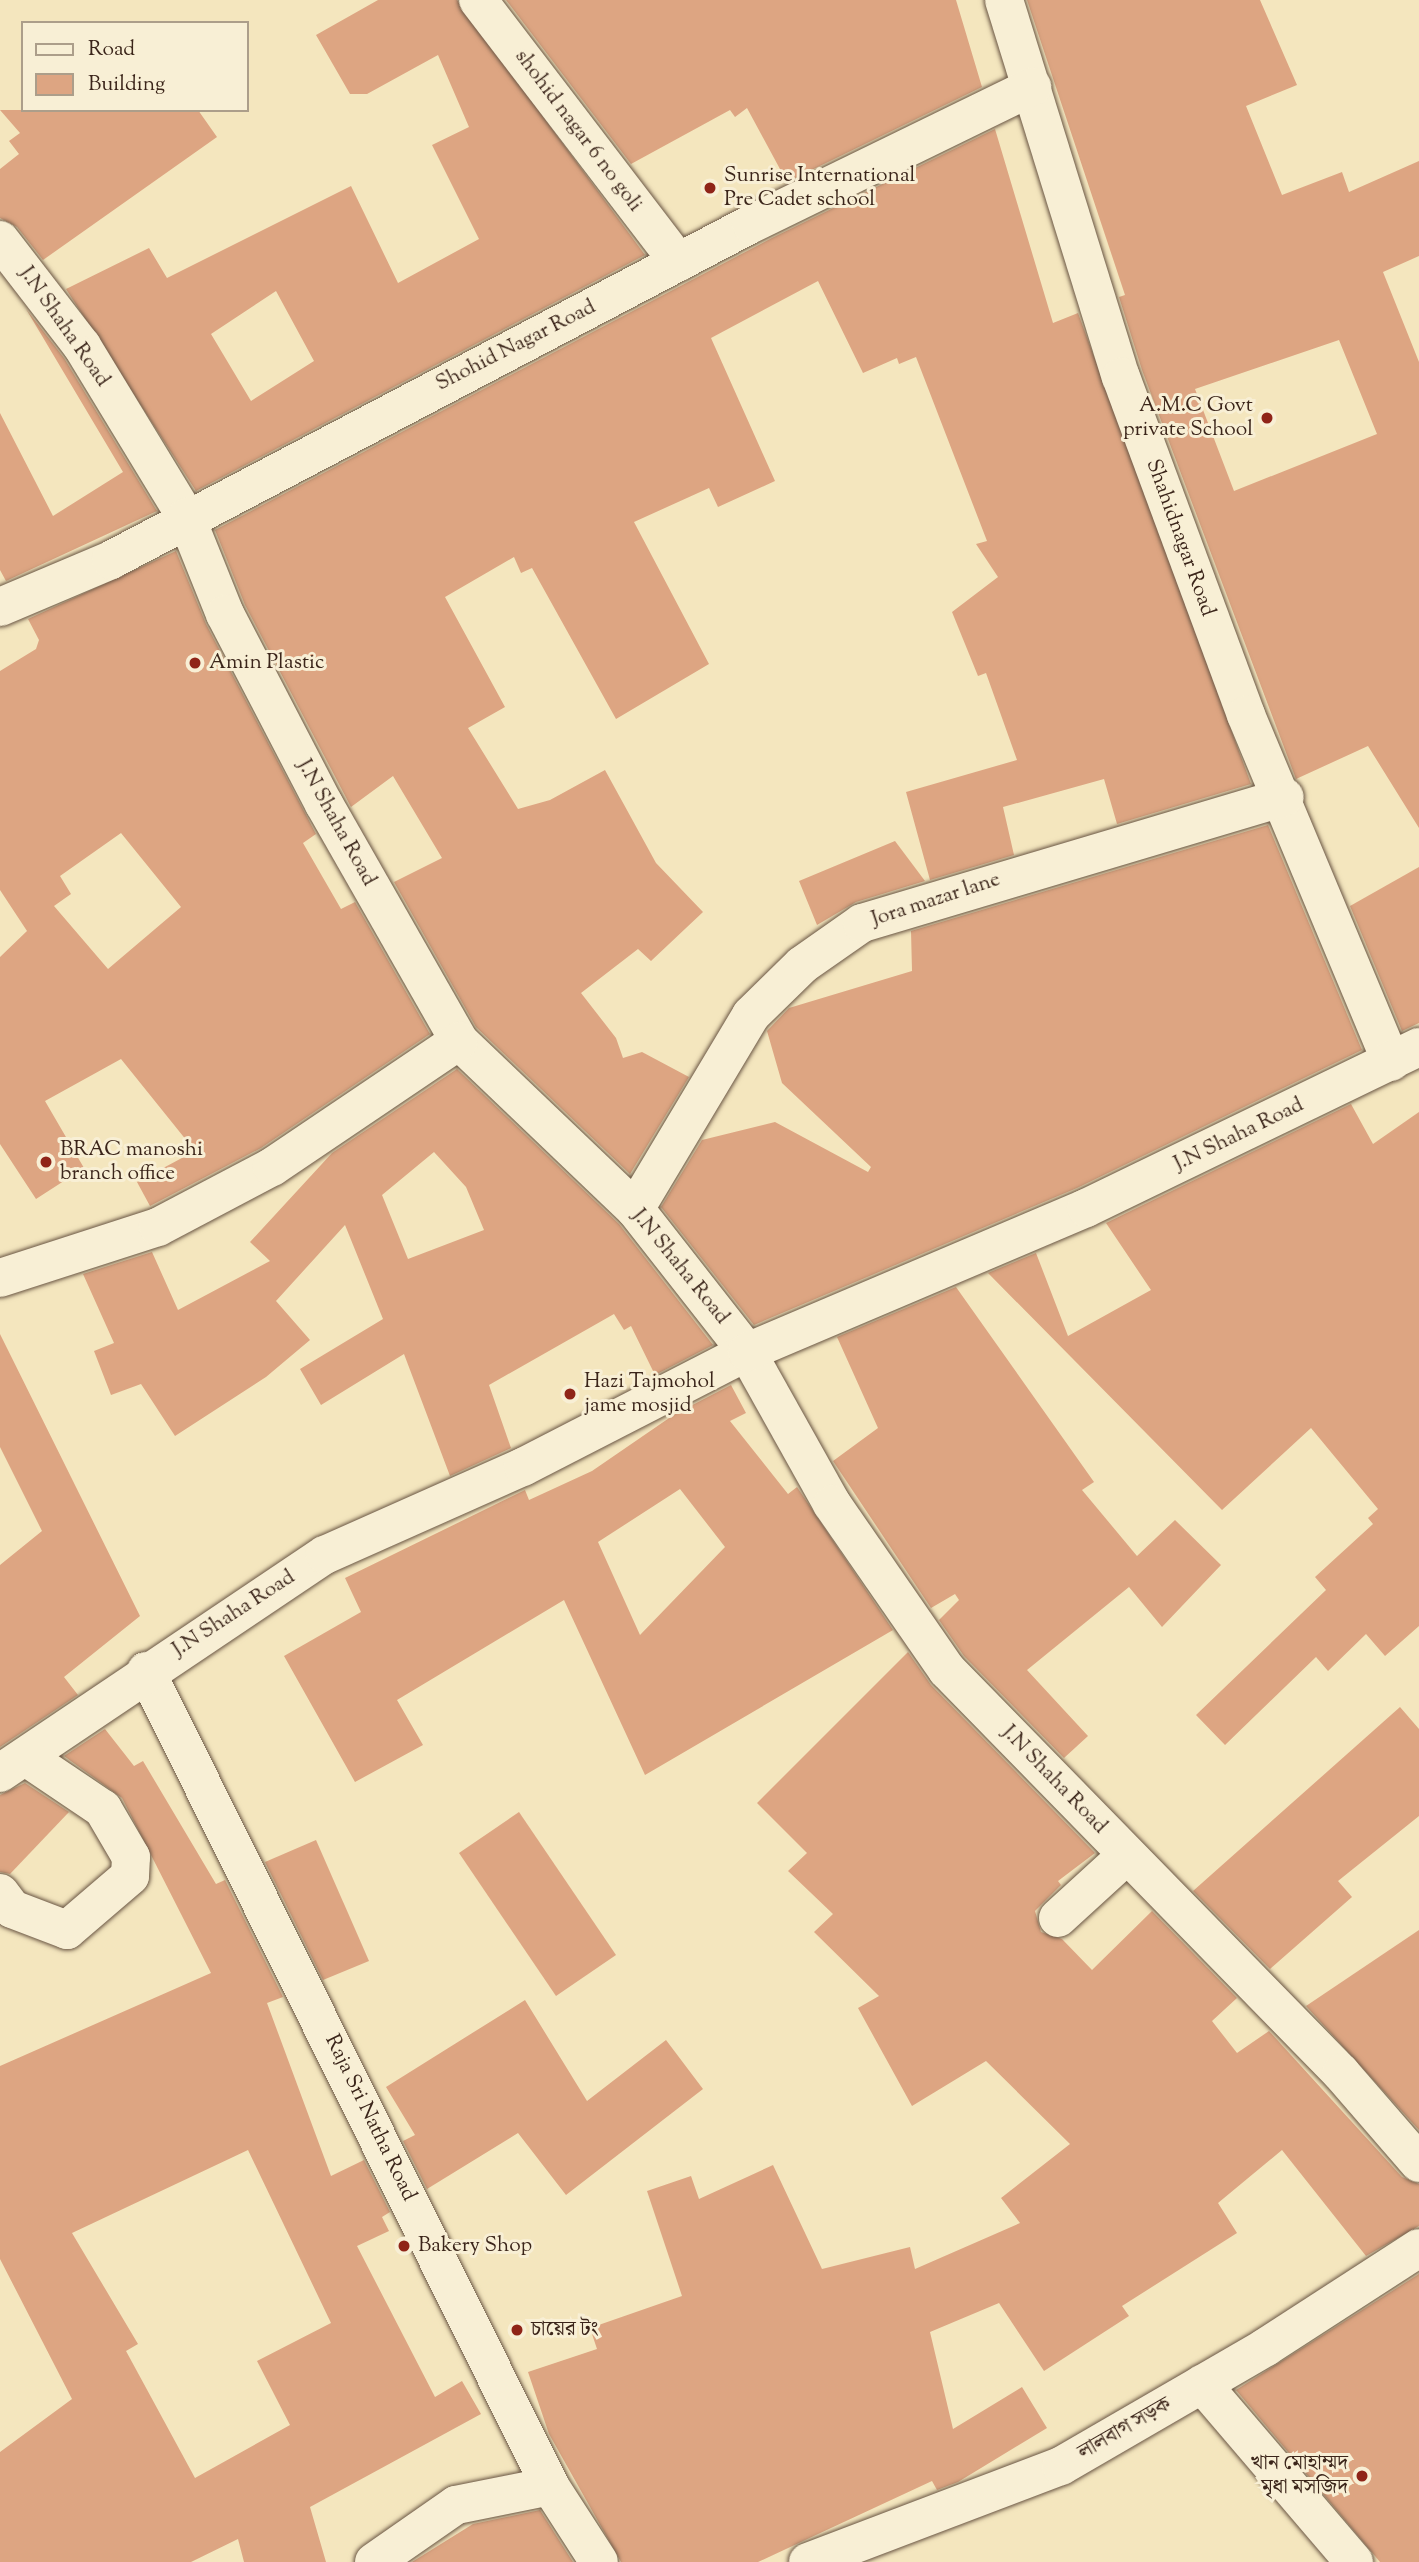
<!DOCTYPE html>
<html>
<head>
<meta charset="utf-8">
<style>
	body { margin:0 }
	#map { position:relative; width:1419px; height:2562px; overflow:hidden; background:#f4e6be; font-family:"Sorts Mill Goudy","Noto Serif Bengali",serif }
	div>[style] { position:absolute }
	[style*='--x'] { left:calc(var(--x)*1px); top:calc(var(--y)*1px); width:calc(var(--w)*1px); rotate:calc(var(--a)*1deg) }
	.building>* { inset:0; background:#dda582 }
	.roads { filter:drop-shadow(0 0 2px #695543) drop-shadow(0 0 2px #695543) }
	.street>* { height:38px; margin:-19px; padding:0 19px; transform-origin:19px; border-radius:19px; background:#f8efd5 }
	.secondary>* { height:38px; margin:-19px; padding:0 19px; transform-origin:19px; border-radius:19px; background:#f8efd5 }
	.dots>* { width:19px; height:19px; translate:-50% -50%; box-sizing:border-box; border:4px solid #f8efd5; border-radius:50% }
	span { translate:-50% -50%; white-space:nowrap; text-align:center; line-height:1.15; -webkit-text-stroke:6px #f8efd5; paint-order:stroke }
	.street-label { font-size:21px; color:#3b251a }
	.poi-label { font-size:21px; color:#3b251a }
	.left { translate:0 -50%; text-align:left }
	.right { translate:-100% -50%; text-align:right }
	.legend { position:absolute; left:21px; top:21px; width:228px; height:91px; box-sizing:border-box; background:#f8efd5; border:2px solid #ac9e8a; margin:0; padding:9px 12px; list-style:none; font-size:21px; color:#3b251a }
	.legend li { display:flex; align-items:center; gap:14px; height:35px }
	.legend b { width:35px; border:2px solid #ac9e8a }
</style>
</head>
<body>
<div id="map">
	<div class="building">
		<div style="clip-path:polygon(evenodd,378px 0,457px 0,645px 255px,196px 491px,66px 289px,149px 248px,167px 278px,351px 186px,398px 283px,479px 239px,432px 145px,469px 127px,438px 55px,367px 94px,350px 94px,316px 35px,378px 0,276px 291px,314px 361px,251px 401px,211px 334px,276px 291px)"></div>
		<div style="clip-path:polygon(506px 0,956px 0,982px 87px,787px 182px,747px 108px,735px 117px,730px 110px,631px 164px)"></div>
		<div style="clip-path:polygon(evenodd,1027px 0,1260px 0,1297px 85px,1246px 106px,1282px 195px,1342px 172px,1349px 192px,1419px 161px,1419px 256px,1383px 272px,1419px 362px,1419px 828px,1368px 746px,1296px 779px,1142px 370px,1119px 297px,1125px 295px,1027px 0,1339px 340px,1377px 434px,1234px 491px,1195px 389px,1339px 340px)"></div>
		<div style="clip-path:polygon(0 110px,198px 110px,217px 137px,43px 260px,17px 227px,0 218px,0 169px,19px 154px,9px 141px,20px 133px)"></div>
		<div style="clip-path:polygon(995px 129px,1053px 323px,1078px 313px,1251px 784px,1117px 824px,1104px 779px,1003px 807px,1014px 855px,930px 880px,906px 792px,1017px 760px,986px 673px,978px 676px,952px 612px,998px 577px,976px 544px,987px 541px,916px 357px,899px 364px,897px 358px,863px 373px,818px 281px,711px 338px,775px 481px,718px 507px,709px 488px,634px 522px,709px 664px,616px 719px,532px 568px,521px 573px,514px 557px,445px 597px,505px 707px,468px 728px,518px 809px,550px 800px,605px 770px,656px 863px,703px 912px,651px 961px,638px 949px,581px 993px,616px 1038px,623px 1058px,642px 1052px,689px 1077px,630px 1174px,476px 1027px,394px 882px,442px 858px,393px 776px,351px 807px,245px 605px,215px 530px,772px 238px)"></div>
		<div style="clip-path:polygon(26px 309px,64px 358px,157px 511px,6px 581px,0 570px,0 413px,53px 516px,123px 472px)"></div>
		<div style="clip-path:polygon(evenodd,176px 551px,206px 624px,316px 834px,303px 843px,341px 909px,355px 902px,430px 1034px,261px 1148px,150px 1206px,137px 1182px,195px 1151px,121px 1059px,45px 1101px,84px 1168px,36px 1199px,0 1144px,0 957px,27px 931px,0 890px,0 671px,36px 649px,39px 640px,28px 619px,176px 551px,121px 833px,181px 907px,108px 969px,54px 906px,71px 894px,60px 876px,121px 833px)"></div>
		<div style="clip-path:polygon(1268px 825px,1362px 1050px,1077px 1188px,754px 1325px,661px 1207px,702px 1140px,775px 1122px,868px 1172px,871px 1167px,782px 1083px,767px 1031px,789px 1008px,912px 971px,911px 931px)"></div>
		<div style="clip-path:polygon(895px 841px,925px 881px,856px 902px,817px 925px,799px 881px)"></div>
		<div style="clip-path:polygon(1419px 867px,1419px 1023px,1402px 1031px,1350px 906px)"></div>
		<div style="clip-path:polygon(evenodd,457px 1069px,619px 1224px,713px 1345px,655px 1375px,631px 1326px,624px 1330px,614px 1314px,489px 1385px,511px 1448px,450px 1476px,404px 1354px,321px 1405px,300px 1369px,383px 1319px,345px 1225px,276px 1301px,310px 1340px,266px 1377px,175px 1436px,141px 1384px,111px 1395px,94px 1351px,114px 1343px,83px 1274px,152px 1252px,178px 1310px,270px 1261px,250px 1242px,332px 1153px,457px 1069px,434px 1152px,466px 1187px,484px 1230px,408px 1259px,382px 1195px,434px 1152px)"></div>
		<div style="clip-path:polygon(1351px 1104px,1373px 1144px,1419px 1112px,1419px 1626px,1385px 1656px,1366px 1634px,1328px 1671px,1316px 1657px,1225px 1745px,1196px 1715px,1326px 1590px,1315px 1577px,1373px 1524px,1368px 1518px,1378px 1509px,1311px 1428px,1222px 1510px,988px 1273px,1036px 1253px,1068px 1336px,1151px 1290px,1106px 1223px)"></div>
		<div style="clip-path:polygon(956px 1287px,1094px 1482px,1082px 1490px,1137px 1556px,1175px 1520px,1221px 1565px,1162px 1627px,1129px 1587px,1027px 1670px,1088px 1736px,1064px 1758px,964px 1656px,939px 1620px,959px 1600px,955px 1594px,931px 1608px,833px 1461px,878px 1428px,837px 1337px)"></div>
		<div style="clip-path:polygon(0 1334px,140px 1616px,64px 1677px,78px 1695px,0 1747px,0 1565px,42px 1531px,0 1447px)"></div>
		<div style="clip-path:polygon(evenodd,731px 1385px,746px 1413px,730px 1421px,788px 1494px,797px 1487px,893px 1630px,645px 1775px,564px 1600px,397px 1700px,423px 1745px,355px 1782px,284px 1656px,361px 1612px,345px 1578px,525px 1490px,529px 1500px,592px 1471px,675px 1414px,731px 1385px,680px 1489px,725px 1547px,640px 1635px,598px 1542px,680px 1489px)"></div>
		<div style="clip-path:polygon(908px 1652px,931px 1685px,1095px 1853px,1058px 1881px,1061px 1885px,1035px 1911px,1041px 1932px,1062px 1939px,1092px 1970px,1152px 1911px,1237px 1998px,1212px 2021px,1237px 2053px,1269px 2031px,1402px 2177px,1419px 2184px,1419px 2226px,1366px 2256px,1282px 2150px,1218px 2203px,1237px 2233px,1122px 2306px,1129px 2316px,1044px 2371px,999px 2303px,930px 2332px,953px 2429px,1022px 2387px,1047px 2428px,958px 2482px,937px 2490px,932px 2481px,758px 2562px,621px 2562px,549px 2434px,528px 2372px,597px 2349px,590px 2328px,682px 2296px,647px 2191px,691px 2176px,699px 2199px,773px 2165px,822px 2269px,910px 2247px,915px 2269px,1020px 2223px,1001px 2198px,1070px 2144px,986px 2061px,912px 2106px,858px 2008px,879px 1996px,814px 1932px,833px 1914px,788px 1871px,807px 1853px,757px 1803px)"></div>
		<div style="clip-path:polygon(1400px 1707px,1419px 1729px,1419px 1816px,1338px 1881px,1352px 1897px,1270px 1969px,1193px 1891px)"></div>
		<div style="clip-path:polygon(evenodd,105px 1729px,134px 1766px,143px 1761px,216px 1884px,225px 1880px,283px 1997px,267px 2003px,331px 2176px,364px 2160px,390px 2212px,382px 2217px,389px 2231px,357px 2246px,435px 2397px,462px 2381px,481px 2414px,310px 2507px,326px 2562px,244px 2562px,238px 2539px,191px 2562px,0 2562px,0 2452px,72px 2399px,0 2259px,0 2066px,211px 1973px,122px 1798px,64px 1756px,105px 1729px,248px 2150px,331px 2323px,257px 2361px,290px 2425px,195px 2478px,126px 2351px,138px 2344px,72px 2233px,248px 2150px)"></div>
		<div style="clip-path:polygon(25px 1783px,69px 1812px,10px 1874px,0 1872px,0 1795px)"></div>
		<div style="clip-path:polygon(519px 1812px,616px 1955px,556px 1996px,459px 1853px)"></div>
		<div style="clip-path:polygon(316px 1840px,369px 1961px,323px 1980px,265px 1862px)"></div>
		<div style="clip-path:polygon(1419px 1930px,1419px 2130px,1306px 2006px)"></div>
		<div style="clip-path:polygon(525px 2000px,587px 2101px,666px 2040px,703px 2089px,566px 2195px,518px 2133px,427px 2189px,403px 2141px,415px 2135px,386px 2087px)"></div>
		<div style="clip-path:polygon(1419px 2274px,1419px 2562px,1380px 2562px,1236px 2390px)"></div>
		<div style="clip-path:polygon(540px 2510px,573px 2562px,412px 2562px,473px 2524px)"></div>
	</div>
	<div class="roads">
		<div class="street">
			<div style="--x:478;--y:0;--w:330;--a:52.6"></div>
			<div style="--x:1004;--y:0;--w:395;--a:72.8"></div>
			<div style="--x:1121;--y:377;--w:360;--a:69.7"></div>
			<div style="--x:1246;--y:715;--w:376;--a:67.3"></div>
			<div style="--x:0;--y:240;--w:134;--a:52.3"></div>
			<div style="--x:82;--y:346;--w:200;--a:58.7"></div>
			<div style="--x:186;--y:517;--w:105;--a:68.1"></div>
			<div style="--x:225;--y:614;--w:214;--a:62.5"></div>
			<div style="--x:324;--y:804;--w:273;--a:60.3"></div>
			<div style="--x:459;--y:1041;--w:243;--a:43.7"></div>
			<div style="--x:635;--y:1209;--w:182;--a:51.9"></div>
			<div style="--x:747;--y:1352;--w:174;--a:60.8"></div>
			<div style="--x:832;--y:1504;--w:202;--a:55.3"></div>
			<div style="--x:947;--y:1670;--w:564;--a:45.65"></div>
			<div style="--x:1341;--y:2073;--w:119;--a:49.1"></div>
			<div style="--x:0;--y:607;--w:121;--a:-22.9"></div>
			<div style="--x:111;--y:560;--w:723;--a:-27.7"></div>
			<div style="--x:751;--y:224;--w:313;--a:-26"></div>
			<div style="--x:635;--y:1209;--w:226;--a:-59.1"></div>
			<div style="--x:751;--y:1015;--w:71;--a:-44.4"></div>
			<div style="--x:802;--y:965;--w:73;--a:-35"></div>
			<div style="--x:862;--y:923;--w:441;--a:-16.6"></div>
			<div style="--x:0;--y:1278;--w:166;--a:-17.9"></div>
			<div style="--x:158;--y:1227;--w:129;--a:-27.8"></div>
			<div style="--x:272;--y:1167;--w:225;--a:-34"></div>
			<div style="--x:146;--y:1671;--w:910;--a:63.63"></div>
			<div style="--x:550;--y:2486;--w:90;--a:57.2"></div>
			<div style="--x:0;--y:1773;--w:391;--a:-33.9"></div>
			<div style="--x:325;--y:1555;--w:217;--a:-24"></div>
			<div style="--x:523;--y:1467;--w:252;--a:-27.2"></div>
			<div style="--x:747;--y:1352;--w:368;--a:-23"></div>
			<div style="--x:1086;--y:1208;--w:370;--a:-25.8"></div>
			<div style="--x:0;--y:1893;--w:20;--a:53"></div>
			<div style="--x:12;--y:1909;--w:59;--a:20.9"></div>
			<div style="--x:67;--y:1930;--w:83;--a:-40.6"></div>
			<div style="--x:130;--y:1876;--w:19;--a:-87"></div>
			<div style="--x:131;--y:1857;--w:56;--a:-120.3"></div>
			<div style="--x:103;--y:1809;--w:93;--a:-146"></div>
			<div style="--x:1058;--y:1918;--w:93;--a:-42.4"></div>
			<div style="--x:1202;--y:2384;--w:234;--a:49.5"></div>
			<div style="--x:374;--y:2562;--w:100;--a:-34.8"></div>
			<div style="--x:456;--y:2505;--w:96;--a:-11.4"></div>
		</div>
		<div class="secondary">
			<div style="--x:808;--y:2562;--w:271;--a:-20.8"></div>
			<div style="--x:1061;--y:2466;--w:237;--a:-30.1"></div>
			<div style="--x:1266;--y:2347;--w:182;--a:-32.9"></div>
		</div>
	</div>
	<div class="dots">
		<div style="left:710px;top:188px;background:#8f2418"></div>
		<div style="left:1267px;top:418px;background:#8f2418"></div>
		<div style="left:195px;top:663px;background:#8f2418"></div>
		<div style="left:46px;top:1162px;background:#8f2418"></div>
		<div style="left:570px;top:1394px;background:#8f2418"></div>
		<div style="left:404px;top:2246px;background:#8f2418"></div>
		<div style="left:517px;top:2330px;background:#8f2418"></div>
		<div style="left:1362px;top:2476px;background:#8f2418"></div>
	</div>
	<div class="street-label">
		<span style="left:578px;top:131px;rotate:53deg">shohid nagar 6 no goli</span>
		<span style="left:64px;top:327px;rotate:55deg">J.N Shaha Road</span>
		<span style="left:516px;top:346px;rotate:-27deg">Shohid Nagar Road</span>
		<span style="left:1180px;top:538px;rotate:70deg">Shahidnagar Road</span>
		<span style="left:336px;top:823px;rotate:61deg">J.N Shaha Road</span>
		<span style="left:936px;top:900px;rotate:-18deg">Jora mazar lane</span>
		<span style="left:1239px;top:1135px;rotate:-26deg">J.N Shaha Road</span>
		<span style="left:680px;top:1267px;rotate:51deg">J.N Shaha Road</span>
		<span style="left:234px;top:1614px;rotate:-33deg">J.N Shaha Road</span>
		<span style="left:1054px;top:1780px;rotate:46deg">J.N Shaha Road</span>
		<span style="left:370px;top:2118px;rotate:64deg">Raja Sri Natha Road</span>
		<span style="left:1125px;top:2429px;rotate:-30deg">লালবাগ সড়ক</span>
	</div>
	<div class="poi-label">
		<span class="left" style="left:724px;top:188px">Sunrise International<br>Pre Cadet school</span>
		<span class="right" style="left:1253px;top:418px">A.M.C Govt<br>private School</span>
		<span class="left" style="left:209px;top:663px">Amin Plastic</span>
		<span class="left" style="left:60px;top:1162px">BRAC manoshi<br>branch office</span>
		<span class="left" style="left:584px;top:1394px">Hazi Tajmohol<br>jame mosjid</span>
		<span class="left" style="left:418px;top:2246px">Bakery Shop</span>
		<span class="left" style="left:531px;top:2330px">চায়ের টং</span>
		<span class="right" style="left:1348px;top:2476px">খান মোহাম্মদ<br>মৃধা মসজিদ</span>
	</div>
	<ul class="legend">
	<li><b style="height:9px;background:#f8efd5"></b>Road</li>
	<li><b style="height:19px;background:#dda582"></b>Building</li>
	</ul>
</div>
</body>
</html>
